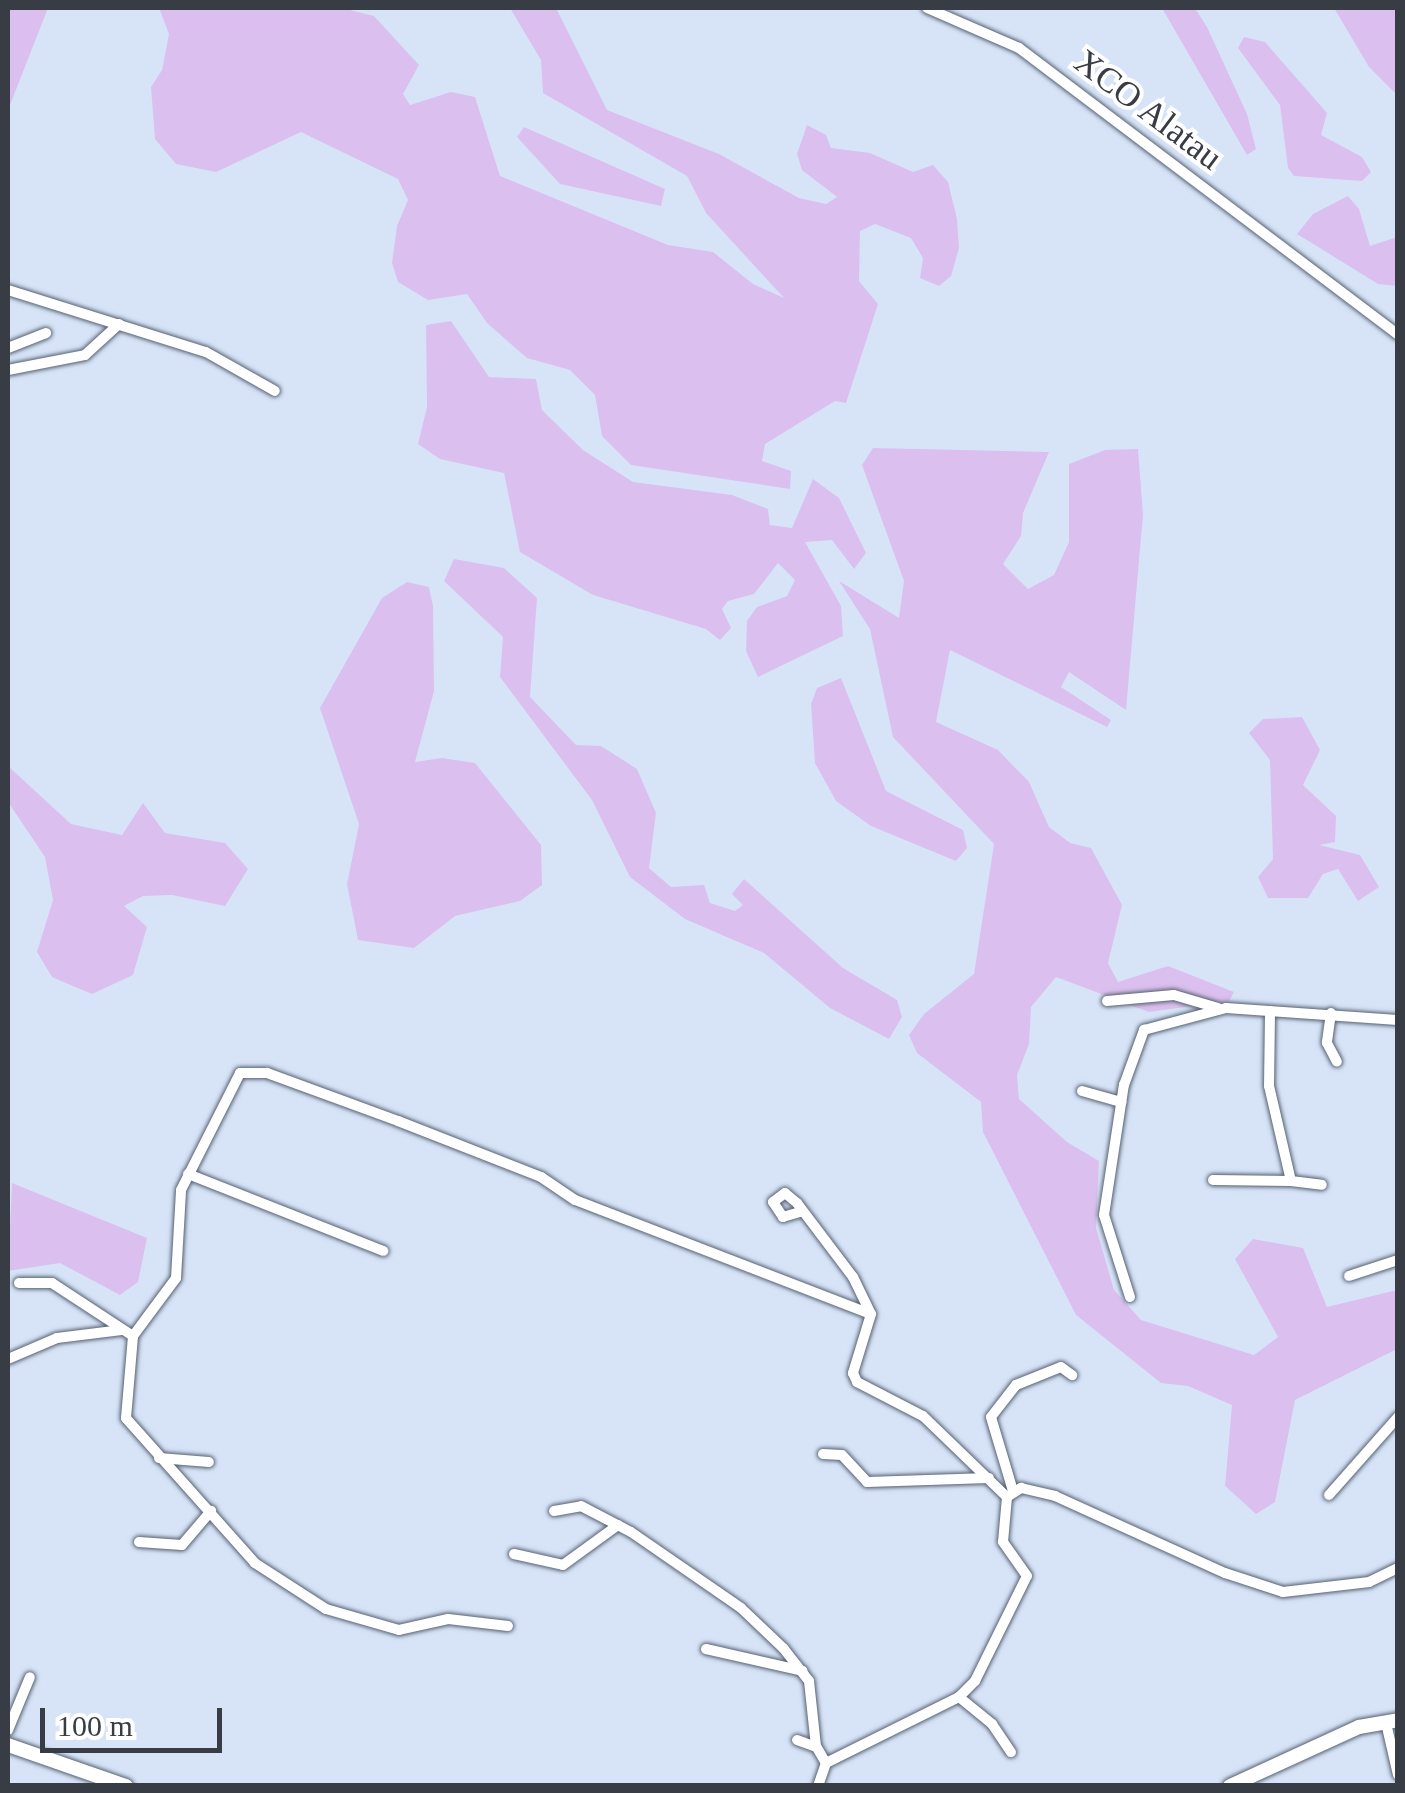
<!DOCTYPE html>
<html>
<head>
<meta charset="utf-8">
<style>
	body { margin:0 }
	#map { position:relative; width:1405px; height:1793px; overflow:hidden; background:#d7e4f8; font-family:"Times New Roman",serif }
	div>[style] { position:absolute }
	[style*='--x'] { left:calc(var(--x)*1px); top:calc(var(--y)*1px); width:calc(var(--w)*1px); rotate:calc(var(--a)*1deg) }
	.green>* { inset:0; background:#dbc0ef }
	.roads { filter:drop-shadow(0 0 2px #566172) drop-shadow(0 0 2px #566172) }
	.street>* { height:10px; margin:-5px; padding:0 5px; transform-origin:5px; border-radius:5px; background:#fff }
	.secondary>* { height:14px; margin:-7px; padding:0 7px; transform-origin:7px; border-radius:7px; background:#fff }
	span { translate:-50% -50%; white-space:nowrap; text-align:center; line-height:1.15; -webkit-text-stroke:8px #fff; paint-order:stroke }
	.street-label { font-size:35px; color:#383d45 }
	.frame { position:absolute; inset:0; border:10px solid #383d45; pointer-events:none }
	.scale { position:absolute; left:40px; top:1708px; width:182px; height:45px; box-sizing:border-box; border:5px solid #383d45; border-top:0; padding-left:12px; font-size:30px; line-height:35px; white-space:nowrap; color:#383d45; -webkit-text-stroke:8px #fff; paint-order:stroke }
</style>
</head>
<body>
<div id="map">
	<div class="green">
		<div style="clip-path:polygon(8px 8px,48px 8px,8px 110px)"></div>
		<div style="clip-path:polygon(159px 8px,342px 8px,374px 16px,419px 65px,403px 94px,410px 105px,451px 92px,475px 97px,500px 176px,668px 245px,713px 252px,753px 284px,784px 298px,706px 213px,687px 176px,543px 93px,541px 60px,510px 8px,556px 8px,607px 110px,719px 154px,799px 198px,826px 204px,837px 197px,802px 170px,797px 154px,807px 125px,826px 135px,831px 148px,870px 153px,913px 172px,933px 165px,948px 182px,957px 219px,959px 248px,951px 276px,939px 286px,920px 278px,923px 258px,911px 238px,875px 224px,860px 231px,859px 281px,878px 304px,846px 403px,835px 401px,765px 444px,762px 461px,791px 471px,790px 489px,631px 465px,602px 436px,595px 395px,570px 370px,527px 358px,487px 323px,467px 294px,428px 300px,398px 282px,392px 263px,397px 226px,408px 200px,398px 179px,301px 132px,216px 172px,176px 164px,155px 139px,151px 87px,162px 70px,169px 34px)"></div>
		<div style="clip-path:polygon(1162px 8px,1195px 8px,1207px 27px,1247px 114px,1256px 149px,1247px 155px)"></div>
		<div style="clip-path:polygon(1334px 8px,1397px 8px,1397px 95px,1369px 67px)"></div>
		<div style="clip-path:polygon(1244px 37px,1265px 42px,1327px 113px,1321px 135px,1362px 157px,1371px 172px,1362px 181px,1294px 176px,1288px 168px,1280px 105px,1238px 48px)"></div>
		<div style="clip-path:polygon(524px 127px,665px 189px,661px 206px,560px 184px,517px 137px)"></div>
		<div style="clip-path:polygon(1348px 196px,1359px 209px,1370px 246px,1397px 237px,1397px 286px,1378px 284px,1297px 234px,1313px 214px)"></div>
		<div style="clip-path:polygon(451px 321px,489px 377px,536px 379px,542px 410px,583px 450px,633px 482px,732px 495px,768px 509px,770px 525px,792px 528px,813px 479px,839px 498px,866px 553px,854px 569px,832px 540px,805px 542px,841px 606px,843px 636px,758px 677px,746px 651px,747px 621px,757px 607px,787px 596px,795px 580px,778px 563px,754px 594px,728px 601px,722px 609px,731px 628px,720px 640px,706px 629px,593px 595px,520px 552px,504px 473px,440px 459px,418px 444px,427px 407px,426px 325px)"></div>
		<div style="clip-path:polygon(873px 448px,1049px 452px,1023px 513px,1021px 536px,1003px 564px,1028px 589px,1054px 575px,1069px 542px,1069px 464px,1105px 450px,1138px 449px,1143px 515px,1126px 710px,1069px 672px,1061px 687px,1111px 720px,1107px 727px,950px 650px,936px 722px,998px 750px,1029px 782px,1049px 827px,1070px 843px,1091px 848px,1122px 905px,1108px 963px,1118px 982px,1168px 966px,1234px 992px,1229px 1001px,1149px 1012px,1056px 977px,1031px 1007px,1029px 1044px,1017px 1075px,1019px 1099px,1067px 1142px,1099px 1161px,1096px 1228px,1114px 1290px,1141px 1320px,1254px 1355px,1278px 1337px,1235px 1259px,1253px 1239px,1303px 1248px,1327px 1307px,1397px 1290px,1397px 1349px,1295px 1400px,1275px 1502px,1256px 1514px,1225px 1486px,1232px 1405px,1188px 1386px,1161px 1383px,1076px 1315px,983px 1132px,981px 1102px,917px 1053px,909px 1035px,924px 1014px,974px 974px,994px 844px,893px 737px,870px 629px,839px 581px,899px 618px,904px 581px,862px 465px)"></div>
		<div style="clip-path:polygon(454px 559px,504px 568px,537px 598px,530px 697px,576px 745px,601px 746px,637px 769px,656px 813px,649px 868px,671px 887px,704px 885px,710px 903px,735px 911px,743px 905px,732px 894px,744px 879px,843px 968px,897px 1000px,902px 1017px,889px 1039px,830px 1008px,764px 953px,685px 919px,630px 877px,592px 800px,500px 677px,503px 637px,444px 581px)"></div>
		<div style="clip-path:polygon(407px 582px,429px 587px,433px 606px,434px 691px,415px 762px,442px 758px,475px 763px,541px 845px,542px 885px,520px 901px,455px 916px,414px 948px,358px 940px,347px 884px,359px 824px,320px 708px,382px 598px)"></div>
		<div style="clip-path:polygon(841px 678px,886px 791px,963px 830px,967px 848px,956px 861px,871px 826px,836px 801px,815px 763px,811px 704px,817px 688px)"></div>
		<div style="clip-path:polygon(1302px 717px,1320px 750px,1303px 785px,1336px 816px,1335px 842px,1319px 845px,1360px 855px,1379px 887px,1358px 901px,1338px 869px,1323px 874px,1308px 898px,1268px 898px,1258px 877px,1273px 859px,1270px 760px,1249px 733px,1263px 719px)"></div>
		<div style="clip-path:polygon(8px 766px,71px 824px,122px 835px,143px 803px,165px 833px,225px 843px,248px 869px,225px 906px,172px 895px,143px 896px,124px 906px,147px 927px,133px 975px,92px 994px,52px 977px,37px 952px,53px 900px,45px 857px,8px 802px)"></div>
		<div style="clip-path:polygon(12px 1183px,147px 1238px,138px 1282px,120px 1295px,60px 1263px,8px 1271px)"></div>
	</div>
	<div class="roads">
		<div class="street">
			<div style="--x:927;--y:8;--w:100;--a:23.5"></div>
			<div style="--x:1019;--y:48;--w:475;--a:37.1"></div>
			<div style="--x:8;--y:290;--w:207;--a:17.4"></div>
			<div style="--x:206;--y:352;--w:79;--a:29.5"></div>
			<div style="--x:8;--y:348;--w:41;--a:-21.5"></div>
			<div style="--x:8;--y:370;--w:78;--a:-11"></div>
			<div style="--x:85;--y:355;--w:46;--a:-42.4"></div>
			<div style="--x:1107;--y:1001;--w:67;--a:-5.1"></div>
			<div style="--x:1174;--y:995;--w:46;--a:16.5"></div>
			<div style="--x:1331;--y:1013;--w:30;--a:98"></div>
			<div style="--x:1327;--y:1043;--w:21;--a:62"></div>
			<div style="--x:1082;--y:1091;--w:41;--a:15.8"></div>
			<div style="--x:188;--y:1174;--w:210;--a:21.5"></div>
			<div style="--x:1213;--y:1180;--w:78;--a:0.7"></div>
			<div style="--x:1291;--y:1181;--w:98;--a:-103"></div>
			<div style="--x:1269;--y:1086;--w:75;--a:-89.2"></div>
			<div style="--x:1291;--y:1181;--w:31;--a:7"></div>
			<div style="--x:800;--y:1212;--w:18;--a:164"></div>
			<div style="--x:783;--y:1217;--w:18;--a:-124"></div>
			<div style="--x:773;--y:1202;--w:15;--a:-37"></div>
			<div style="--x:785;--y:1193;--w:16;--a:40"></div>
			<div style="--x:797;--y:1203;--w:93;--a:52.9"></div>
			<div style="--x:853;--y:1277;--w:41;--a:64.1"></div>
			<div style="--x:1349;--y:1276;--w:52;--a:-18.1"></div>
			<div style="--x:19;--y:1283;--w:33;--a:0"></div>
			<div style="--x:52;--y:1283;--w:97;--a:33.2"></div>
			<div style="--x:1130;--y:1297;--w:86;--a:-107.6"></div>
			<div style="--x:1104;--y:1215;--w:132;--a:-81.3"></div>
			<div style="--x:1124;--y:1085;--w:59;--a:-70"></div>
			<div style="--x:1144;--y:1030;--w:85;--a:-15"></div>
			<div style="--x:1226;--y:1008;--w:172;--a:4"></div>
			<div style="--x:871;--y:1314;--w:62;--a:107"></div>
			<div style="--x:853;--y:1373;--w:10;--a:66"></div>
			<div style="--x:857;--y:1382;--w:74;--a:27.3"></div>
			<div style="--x:923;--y:1416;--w:117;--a:44"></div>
			<div style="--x:8;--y:1359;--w:53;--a:-23.2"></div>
			<div style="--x:57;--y:1338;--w:65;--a:-7"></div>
			<div style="--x:823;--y:1454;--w:19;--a:3"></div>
			<div style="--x:842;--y:1455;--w:37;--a:47"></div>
			<div style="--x:867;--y:1482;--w:122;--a:-1.9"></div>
			<div style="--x:159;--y:1458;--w:50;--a:4.6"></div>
			<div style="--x:1013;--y:1491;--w:77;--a:-106.6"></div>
			<div style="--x:991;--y:1417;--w:41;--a:-52"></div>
			<div style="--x:1016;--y:1385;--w:48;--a:-21.8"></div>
			<div style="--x:1061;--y:1367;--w:14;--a:36"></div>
			<div style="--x:1329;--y:1495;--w:104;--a:-48.5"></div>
			<div style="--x:554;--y:1511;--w:27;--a:-10"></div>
			<div style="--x:581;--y:1506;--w:56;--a:27.5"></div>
			<div style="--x:631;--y:1532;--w:134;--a:34.6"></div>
			<div style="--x:741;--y:1608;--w:59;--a:43.6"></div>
			<div style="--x:784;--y:1649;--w:41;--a:52"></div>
			<div style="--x:809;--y:1681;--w:65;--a:83.9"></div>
			<div style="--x:816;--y:1746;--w:20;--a:60"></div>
			<div style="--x:826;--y:1763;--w:24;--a:109"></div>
			<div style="--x:139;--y:1542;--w:43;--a:4"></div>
			<div style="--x:182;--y:1545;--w:45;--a:-49.5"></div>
			<div style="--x:514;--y:1554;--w:50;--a:12.7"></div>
			<div style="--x:563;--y:1565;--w:68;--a:-36"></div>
			<div style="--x:508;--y:1626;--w:60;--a:-173.3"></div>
			<div style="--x:448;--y:1619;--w:50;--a:167.3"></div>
			<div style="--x:399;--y:1630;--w:76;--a:-164"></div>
			<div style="--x:326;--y:1609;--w:85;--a:-147.1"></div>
			<div style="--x:255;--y:1563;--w:194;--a:-131.7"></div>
			<div style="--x:126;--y:1418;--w:82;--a:-85.1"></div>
			<div style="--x:133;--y:1336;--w:72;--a:-53.4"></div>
			<div style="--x:176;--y:1278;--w:88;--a:-86.7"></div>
			<div style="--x:181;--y:1190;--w:131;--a:-63.2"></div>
			<div style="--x:240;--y:1073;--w:27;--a:0"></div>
			<div style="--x:267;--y:1073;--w:140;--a:20.1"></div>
			<div style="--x:398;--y:1121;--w:154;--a:21.4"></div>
			<div style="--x:541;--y:1177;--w:41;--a:34.1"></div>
			<div style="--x:575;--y:1200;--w:317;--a:21.1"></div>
			<div style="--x:706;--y:1649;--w:99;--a:12.8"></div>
			<div style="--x:959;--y:1697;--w:43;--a:39.3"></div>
			<div style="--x:992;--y:1724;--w:34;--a:56"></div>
			<div style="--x:1386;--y:1723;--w:53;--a:77"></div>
			<div style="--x:8;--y:1730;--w:57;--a:-67.5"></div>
			<div style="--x:797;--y:1740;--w:20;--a:20"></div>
			<div style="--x:826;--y:1763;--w:148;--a:-26.4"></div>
			<div style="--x:959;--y:1697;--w:23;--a:-45"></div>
			<div style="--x:975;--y:1681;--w:117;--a:-63.7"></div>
			<div style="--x:1027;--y:1576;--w:42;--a:-125.2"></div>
			<div style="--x:1003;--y:1542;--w:45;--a:-84.9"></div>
			<div style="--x:1007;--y:1497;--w:17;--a:-33"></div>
			<div style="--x:1021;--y:1488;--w:35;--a:13"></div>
			<div style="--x:1055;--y:1496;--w:187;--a:24.4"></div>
			<div style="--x:1225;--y:1573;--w:61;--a:18.1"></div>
			<div style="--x:1283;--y:1592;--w:87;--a:-6.6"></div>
			<div style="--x:1369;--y:1582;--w:32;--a:-26"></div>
		</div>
		<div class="secondary">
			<div style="--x:8;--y:1745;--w:125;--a:19.2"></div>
			<div style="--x:1230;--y:1786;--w:142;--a:-24.6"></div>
			<div style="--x:1359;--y:1727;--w:40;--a:-10"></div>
		</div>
	</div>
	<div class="street-label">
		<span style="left:1148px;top:110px;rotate:37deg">XCO Alatau</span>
	</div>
	<div class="frame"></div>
	<div class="scale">100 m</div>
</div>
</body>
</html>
